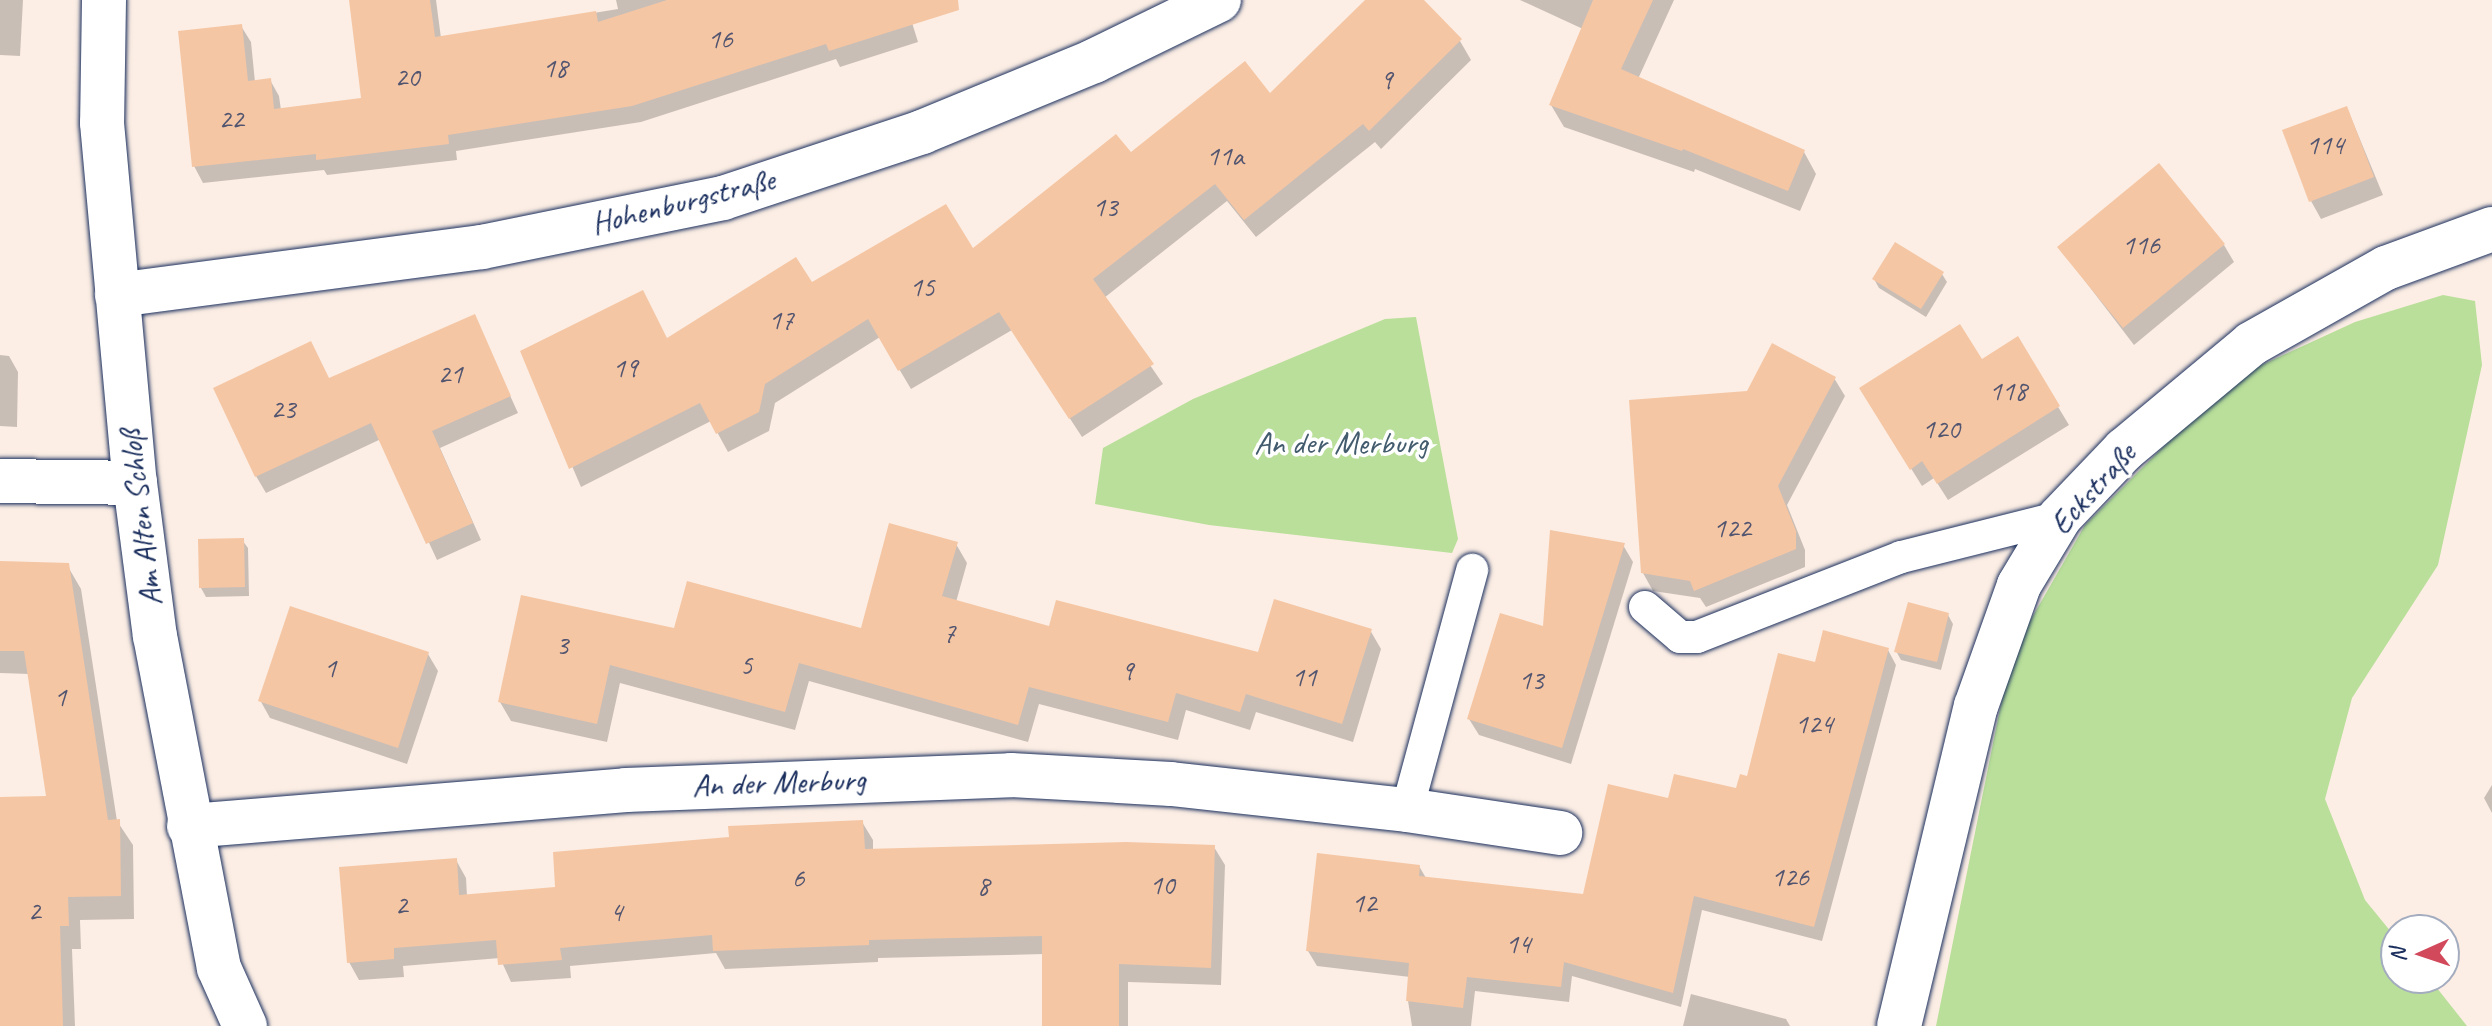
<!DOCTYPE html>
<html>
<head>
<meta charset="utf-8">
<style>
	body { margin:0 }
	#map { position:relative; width:2492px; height:1026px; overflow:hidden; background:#fceee4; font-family:Caveat,sans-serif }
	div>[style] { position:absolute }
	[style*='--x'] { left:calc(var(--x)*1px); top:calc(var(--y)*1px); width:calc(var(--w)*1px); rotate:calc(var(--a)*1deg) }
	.green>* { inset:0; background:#b9df9a }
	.shadow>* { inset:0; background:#0003 }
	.building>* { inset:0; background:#f5c6a4 }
	.roads { filter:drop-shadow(0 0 2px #1b2f5e) drop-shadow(0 0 2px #1b2f5e) }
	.lane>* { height:32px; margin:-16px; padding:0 16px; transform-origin:16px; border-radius:16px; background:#fff }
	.street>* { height:44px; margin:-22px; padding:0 22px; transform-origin:22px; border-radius:22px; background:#fff }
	span { translate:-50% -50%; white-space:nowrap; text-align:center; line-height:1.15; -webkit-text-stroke:7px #fff; paint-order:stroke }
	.number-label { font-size:28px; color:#525570 }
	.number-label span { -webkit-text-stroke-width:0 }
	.street-label { font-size:32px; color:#1b2f5e }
	.park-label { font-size:32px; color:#425b6d }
	.north { position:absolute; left:2380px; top:914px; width:80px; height:80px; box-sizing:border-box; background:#fff; border:2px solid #a4acbf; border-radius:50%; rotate:267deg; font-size:22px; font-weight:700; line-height:32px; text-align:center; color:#1b2f5e }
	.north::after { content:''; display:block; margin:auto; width:28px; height:36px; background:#d1495b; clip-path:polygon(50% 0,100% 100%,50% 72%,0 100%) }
</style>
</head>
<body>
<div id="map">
	<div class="green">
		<div style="clip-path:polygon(2443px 295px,2475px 301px,2482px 365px,2438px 565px,2352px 698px,2325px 799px,2365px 900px,2396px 938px,2396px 978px,2429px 978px,2467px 1026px,1936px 1026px,2011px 654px,2085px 525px,2231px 379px,2355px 322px)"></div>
		<div style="clip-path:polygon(1416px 317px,1458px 539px,1452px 553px,1209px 525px,1095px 504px,1103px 448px,1193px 399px,1385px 319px)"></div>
	</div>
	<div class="shadow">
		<div style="clip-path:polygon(0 0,23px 0,20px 56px,0 55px)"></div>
		<div style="clip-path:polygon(351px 0,436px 0,441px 38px,618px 9px,616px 0,905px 0,918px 42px,840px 67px,836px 59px,641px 122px,456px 151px,457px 160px,327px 175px,324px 170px,203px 183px,194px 166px,241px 26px,251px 42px,255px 82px,270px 80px,279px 96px,281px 110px,364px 99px)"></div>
		<div style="clip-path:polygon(1383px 0,1421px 0,1460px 41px,1471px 60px,1381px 149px,1375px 142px,1256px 237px,1227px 201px,1104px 298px,1163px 384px,1082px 437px,1012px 330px,911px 389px,880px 337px,775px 403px,769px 431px,728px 452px,711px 421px,581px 487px,523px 352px,668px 340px,811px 285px,972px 251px,1131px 155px,1270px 96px)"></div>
		<div style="clip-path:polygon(1520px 0,1674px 0,1638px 79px,1804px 152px,1816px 174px,1800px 211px,1695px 169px,1694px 172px,1564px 127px,1551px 105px,1583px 29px)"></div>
		<div style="clip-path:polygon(2347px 108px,2383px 195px,2321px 219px,2311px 201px)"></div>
		<div style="clip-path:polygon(2224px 245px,2234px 262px,2134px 345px,2059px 247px)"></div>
		<div style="clip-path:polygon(1942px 274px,1947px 282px,1926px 317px,1879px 288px,1874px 279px)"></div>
		<div style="clip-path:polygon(474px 316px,518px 413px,440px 448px,481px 540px,437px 560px,381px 439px,266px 493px,256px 476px,330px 380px)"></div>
		<div style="clip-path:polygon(2017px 339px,2069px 425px,1948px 500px,1934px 478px,1922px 486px,1872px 406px,1981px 361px)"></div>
		<div style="clip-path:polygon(0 355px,9px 356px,18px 372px,17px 427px,0 426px)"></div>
		<div style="clip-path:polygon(1834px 378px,1845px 396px,1787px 505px,1805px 550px,1805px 567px,1706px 607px,1700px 598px,1653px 591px,1643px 573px,1748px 393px)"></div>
		<div style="clip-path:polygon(242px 540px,248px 548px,249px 596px,206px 597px,201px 588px)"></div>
		<div style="clip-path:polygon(956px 544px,967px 563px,956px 602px,1050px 628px,1260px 654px,1370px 630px,1381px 649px,1353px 742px,1256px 712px,1250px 730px,1186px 710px,1178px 740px,1039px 704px,1028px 742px,809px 681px,795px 730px,620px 683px,607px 742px,511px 721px,500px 702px,675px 630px,863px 630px)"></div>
		<div style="clip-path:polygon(1623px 545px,1633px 562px,1571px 764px,1479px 735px,1469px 719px,1544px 628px)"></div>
		<div style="clip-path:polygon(0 563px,67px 565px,81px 589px,117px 821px,133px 845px,134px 919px,80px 920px,81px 949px,72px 949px,75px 1026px,0 1026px,0 799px,49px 798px,29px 674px,0 673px)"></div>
		<div style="clip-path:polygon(1948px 615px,1953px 624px,1941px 670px,1901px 660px,1896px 651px)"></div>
		<div style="clip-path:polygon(1888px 650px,1896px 665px,1822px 941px,1702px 910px,1681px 1007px,1572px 976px,1569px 1002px,1475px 991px,1471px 1026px,1412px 1026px,1408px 1001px,1410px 977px,1317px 966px,1308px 951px,1419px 866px,1426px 878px,1585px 896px,1670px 800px,1737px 790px,1748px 778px,1816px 664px)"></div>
		<div style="clip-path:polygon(428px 654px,438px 671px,407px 764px,270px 718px,260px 700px)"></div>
		<div style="clip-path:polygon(2492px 785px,2492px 813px,2484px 798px)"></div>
		<div style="clip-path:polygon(862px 822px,873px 840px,873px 851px,1214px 847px,1225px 865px,1221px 985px,1128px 982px,1128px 1026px,1044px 1026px,1044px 954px,878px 958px,878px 962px,725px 969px,716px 953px,570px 966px,571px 978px,511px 982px,500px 958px,403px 966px,404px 977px,359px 980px,349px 962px,456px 860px,466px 878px,467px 896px,558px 889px,731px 839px)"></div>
		<div style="clip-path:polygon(1691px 994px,1786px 1019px,1790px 1026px,1683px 1026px)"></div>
	</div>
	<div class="building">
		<div style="clip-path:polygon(349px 0,430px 0,435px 37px,596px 11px,598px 22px,667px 0,958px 0,959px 10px,829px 51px,826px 44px,632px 106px,448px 135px,449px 144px,316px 160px,316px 154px,192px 167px,178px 31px,242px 24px,248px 81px,271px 78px,274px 109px,361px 98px)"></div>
		<div style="clip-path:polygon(1365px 0,1424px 0,1462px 39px,1369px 131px,1363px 124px,1244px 220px,1215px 184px,1093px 279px,1154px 364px,1069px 419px,999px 312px,898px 371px,868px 319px,765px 384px,759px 412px,716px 434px,700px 403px,569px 469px,520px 351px,643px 290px,667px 338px,796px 257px,812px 282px,946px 204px,973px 248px,1116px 134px,1131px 152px,1245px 61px,1270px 93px)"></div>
		<div style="clip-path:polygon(1593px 0,1653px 0,1621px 69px,1805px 150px,1788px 191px,1683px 149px,1682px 151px,1549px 105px)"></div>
		<div style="clip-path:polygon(2347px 106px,2374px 177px,2309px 202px,2282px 130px)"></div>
		<div style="clip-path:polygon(2159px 163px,2225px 244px,2123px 328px,2057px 247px)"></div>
		<div style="clip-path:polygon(1895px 242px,1944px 272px,1921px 309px,1872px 279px)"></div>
		<div style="clip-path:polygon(475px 314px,511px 396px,432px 431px,473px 523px,426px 544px,371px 423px,255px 477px,213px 388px,311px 341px,329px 378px)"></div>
		<div style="clip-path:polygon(1960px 324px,1982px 359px,2018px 336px,2060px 406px,1937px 484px,1922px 461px,1910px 470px,1859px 388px)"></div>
		<div style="clip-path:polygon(1772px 343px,1836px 377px,1778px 486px,1796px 531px,1796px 549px,1694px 591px,1690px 581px,1641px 573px,1629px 400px,1747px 391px)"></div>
		<div style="clip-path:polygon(889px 523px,958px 542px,942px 596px,1049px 626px,1056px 600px,1258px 652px,1274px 599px,1372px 629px,1342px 724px,1246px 694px,1240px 712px,1176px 693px,1168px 722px,1029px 687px,1018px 725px,799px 663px,785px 712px,610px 665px,597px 724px,498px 702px,521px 595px,674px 628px,687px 581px,861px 628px)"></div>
		<div style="clip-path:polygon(1550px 530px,1625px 543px,1562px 748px,1467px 719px,1500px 613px,1543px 626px)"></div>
		<div style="clip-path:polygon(244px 538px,245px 587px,199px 588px,198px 539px)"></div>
		<div style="clip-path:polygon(0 561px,69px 563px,108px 820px,120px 819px,121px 896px,68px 897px,69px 926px,60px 926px,63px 1026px,0 1026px,0 797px,46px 796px,24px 651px,0 651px)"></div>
		<div style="clip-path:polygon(1908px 602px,1949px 613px,1937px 662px,1894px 652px)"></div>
		<div style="clip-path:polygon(290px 606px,429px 652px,398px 748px,258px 701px)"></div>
		<div style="clip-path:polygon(1823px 630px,1889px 648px,1814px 927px,1694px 896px,1673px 993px,1564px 962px,1561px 987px,1467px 977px,1463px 1008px,1406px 1001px,1409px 963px,1306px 951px,1317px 853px,1420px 865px,1419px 876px,1583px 894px,1608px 784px,1668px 798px,1674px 774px,1736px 788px,1740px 774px,1747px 776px,1778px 653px,1815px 662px)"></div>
		<div style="clip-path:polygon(863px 820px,865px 849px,1126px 842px,1215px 845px,1211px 968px,1119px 964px,1119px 1026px,1042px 1026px,1042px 936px,869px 940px,869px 945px,713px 951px,712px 935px,560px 948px,562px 960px,498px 965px,496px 940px,394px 948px,394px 959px,347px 963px,339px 867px,457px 858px,459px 895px,555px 887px,553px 852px,729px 837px,728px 826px)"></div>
	</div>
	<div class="roads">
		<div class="lane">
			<div style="--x:1645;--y:607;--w:46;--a:40.6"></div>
			<div style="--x:1680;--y:637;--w:17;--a:0"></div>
			<div style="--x:1697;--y:637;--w:219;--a:-21.4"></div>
			<div style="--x:1901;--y:557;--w:164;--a:-14.1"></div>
			<div style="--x:1407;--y:810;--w:249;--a:-74.8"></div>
		</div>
		<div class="street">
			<div style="--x:104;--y:0;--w:123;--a:90.9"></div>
			<div style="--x:102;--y:123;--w:362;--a:84.8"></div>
			<div style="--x:135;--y:483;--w:154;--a:82.6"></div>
			<div style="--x:155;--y:636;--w:338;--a:79.1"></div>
			<div style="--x:219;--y:968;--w:64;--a:65.9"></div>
			<div style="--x:117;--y:295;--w:368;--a:-7.5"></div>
			<div style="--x:482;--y:247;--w:246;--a:-11.5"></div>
			<div style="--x:723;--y:198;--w:210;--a:-18.3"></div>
			<div style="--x:922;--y:132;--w:186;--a:-22.4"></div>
			<div style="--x:1094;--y:61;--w:139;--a:-26"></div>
			<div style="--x:0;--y:481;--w:135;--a:0.8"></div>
			<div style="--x:189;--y:826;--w:438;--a:-4.7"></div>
			<div style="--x:626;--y:790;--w:385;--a:-2.2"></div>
			<div style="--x:1011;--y:775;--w:160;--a:3.2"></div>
			<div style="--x:1171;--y:784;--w:237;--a:6.3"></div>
			<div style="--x:1407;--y:810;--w:155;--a:8.5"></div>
			<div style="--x:1899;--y:1026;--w:329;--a:-76.5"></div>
			<div style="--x:1976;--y:706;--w:128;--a:-70.4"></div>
			<div style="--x:2019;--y:585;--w:79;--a:-58.9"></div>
			<div style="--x:2060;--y:517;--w:93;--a:-46.3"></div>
			<div style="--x:2124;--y:450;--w:165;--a:-39.8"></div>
			<div style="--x:2251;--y:344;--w:155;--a:-29.4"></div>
			<div style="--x:2386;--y:268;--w:113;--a:-20.2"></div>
		</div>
	</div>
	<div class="number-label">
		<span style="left:720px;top:39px">16</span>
		<span style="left:555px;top:68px">18</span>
		<span style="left:407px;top:77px">20</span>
		<span style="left:1386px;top:80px">9</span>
		<span style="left:231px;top:119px">22</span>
		<span style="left:2325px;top:145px">114</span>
		<span style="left:1225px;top:156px">11a</span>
		<span style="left:1105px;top:207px">13</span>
		<span style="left:2141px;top:245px">116</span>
		<span style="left:922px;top:287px">15</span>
		<span style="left:781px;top:320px">17</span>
		<span style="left:625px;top:368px">19</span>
		<span style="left:450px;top:374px">21</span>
		<span style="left:2008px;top:391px">118</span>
		<span style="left:283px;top:409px">23</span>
		<span style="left:1941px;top:429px">120</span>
		<span style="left:1732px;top:528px">122</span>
		<span style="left:949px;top:633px">7</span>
		<span style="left:562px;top:645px">3</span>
		<span style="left:746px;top:665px">5</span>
		<span style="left:330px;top:668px">1</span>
		<span style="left:1127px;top:671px">9</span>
		<span style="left:1304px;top:677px">11</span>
		<span style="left:1531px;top:680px">13</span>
		<span style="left:60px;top:697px">1</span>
		<span style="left:1814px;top:724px">124</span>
		<span style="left:1790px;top:877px">126</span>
		<span style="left:798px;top:878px">6</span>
		<span style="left:1162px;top:885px">10</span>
		<span style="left:983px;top:886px">8</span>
		<span style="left:1364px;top:903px">12</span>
		<span style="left:401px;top:905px">2</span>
		<span style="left:34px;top:911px">2</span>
		<span style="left:616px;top:912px">4</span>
		<span style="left:1518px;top:944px">14</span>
	</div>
	<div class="street-label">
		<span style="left:683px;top:202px;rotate:-14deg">Hohenburgstraße</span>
		<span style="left:2093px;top:489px;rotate:-48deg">Eckstraße</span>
		<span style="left:141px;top:518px;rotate:-97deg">Am Alten Schloß</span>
		<span style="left:779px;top:783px;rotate:-2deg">An der Merburg</span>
	</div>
	<div class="park-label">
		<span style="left:1341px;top:443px">An der Merburg</span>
	</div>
	<div class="north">N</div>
</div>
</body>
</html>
